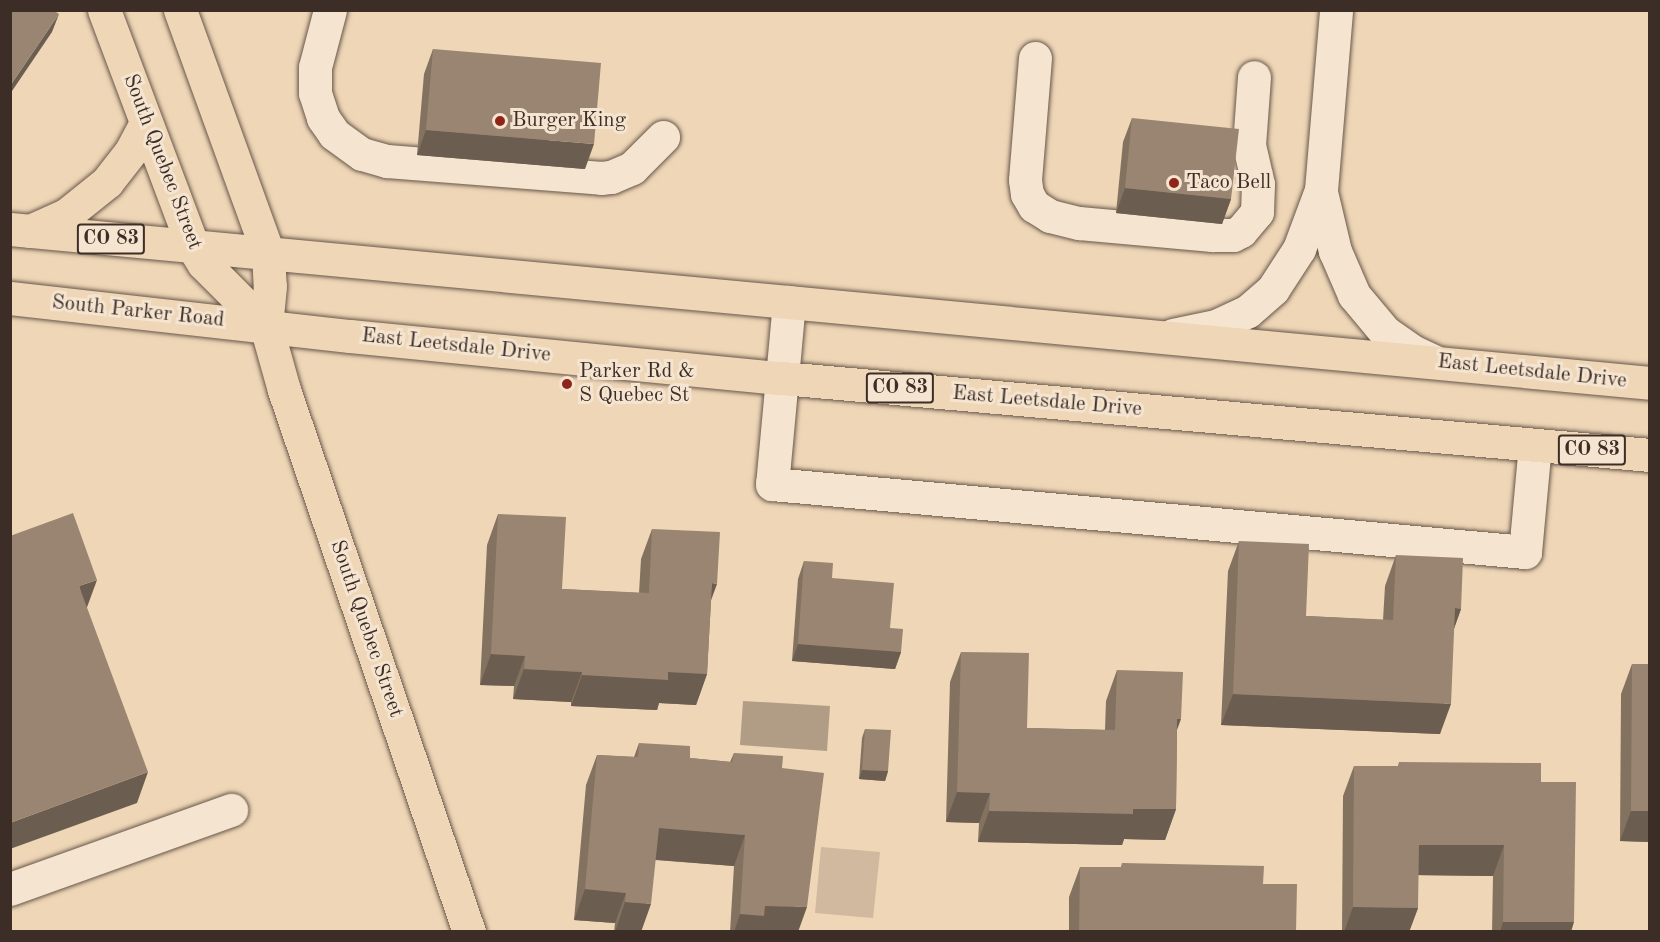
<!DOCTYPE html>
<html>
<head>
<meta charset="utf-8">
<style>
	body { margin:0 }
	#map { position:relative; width:1660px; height:942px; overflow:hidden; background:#eed6b6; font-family:"Old Standard TT",serif }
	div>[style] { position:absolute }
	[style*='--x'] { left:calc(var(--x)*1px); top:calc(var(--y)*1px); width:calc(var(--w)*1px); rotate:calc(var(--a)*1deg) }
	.green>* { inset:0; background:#d0b99e }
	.water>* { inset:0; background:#b19d85 }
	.roads { filter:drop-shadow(0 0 2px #68574b) drop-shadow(0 0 2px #68574b) }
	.minor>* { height:33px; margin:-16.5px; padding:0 16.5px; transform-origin:16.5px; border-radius:16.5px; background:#f4e4d0 }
	.major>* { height:33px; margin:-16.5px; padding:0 16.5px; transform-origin:16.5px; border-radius:16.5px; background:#eed6b6 }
	.wall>* { inset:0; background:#847261 }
	.shaded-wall>* { inset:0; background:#6b5d4f }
	.building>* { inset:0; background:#998571 }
	.dots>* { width:16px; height:16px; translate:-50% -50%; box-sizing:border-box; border:3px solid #f4e4d0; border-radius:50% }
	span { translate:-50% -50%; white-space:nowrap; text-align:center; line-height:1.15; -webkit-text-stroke:6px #f4e4d0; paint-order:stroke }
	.shield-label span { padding:2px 4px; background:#f4e4d0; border:2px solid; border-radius:4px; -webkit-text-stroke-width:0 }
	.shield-label { font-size:20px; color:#3c2d27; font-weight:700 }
	.poi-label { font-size:21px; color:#3c2d27 }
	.left { translate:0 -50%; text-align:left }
	.street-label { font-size:21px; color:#3c2d27 }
	.frame { position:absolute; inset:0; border:12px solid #3c2d27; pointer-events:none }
</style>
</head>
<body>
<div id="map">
	<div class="green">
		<div style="clip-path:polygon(821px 847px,880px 852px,873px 918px,815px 913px)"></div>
	</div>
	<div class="water">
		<div style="clip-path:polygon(743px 701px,830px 706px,827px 751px,740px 745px)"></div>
	</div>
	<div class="roads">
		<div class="minor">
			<div style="--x:330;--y:10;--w:59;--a:104.7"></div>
			<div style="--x:315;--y:67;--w:26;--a:90"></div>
			<div style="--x:315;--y:93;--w:26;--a:72"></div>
			<div style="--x:323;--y:118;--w:19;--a:55"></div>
			<div style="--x:334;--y:134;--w:34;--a:36"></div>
			<div style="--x:362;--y:154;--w:26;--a:16"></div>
			<div style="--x:387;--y:161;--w:215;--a:4.5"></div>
			<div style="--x:601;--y:178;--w:10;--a:-6"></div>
			<div style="--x:611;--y:177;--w:23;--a:-23"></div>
			<div style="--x:632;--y:168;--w:44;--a:-45"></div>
			<div style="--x:1035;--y:58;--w:122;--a:94.7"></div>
			<div style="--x:1025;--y:180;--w:14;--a:82"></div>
			<div style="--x:1027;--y:194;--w:14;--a:60"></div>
			<div style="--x:1034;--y:206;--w:19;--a:32"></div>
			<div style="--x:1050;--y:216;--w:30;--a:14"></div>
			<div style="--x:1079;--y:223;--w:134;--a:5.2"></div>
			<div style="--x:1212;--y:235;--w:21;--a:0"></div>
			<div style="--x:1233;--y:235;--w:9;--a:-27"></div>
			<div style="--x:1241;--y:231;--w:25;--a:-50"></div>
			<div style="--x:1257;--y:212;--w:28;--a:-88"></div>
			<div style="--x:1258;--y:184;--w:40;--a:-103"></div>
			<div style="--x:1249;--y:145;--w:68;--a:-85.8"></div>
			<div style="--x:1321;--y:192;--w:61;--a:76.7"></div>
			<div style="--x:1335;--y:251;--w:48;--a:66.6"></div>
			<div style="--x:1354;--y:295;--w:48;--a:50"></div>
			<div style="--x:1385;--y:332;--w:35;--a:35"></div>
			<div style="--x:1414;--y:352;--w:23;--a:25"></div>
			<div style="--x:789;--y:302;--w:183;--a:95.3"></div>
			<div style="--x:772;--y:484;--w:756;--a:5.16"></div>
			<div style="--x:1525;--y:552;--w:107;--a:-84.7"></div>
			<div style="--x:1173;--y:335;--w:44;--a:-11.8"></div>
			<div style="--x:1216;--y:326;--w:35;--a:-25"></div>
			<div style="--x:1248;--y:311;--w:33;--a:-41"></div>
			<div style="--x:1273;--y:289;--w:48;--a:-57"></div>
			<div style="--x:1299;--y:249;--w:63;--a:-69.6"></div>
			<div style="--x:1321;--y:190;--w:181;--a:-85.2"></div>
			<div style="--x:10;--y:889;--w:235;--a:-19.7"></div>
		</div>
		<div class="major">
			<div style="--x:104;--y:10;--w:253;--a:69.4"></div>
			<div style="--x:193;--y:247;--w:19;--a:58"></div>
			<div style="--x:203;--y:263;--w:89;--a:45"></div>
			<div style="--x:180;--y:10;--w:258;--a:70.1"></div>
			<div style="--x:268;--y:253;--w:33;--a:87"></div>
			<div style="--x:270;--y:286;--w:40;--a:95.7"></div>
			<div style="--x:266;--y:326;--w:66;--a:74.3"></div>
			<div style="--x:284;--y:390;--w:573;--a:71.15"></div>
			<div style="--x:10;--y:229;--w:1647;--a:5.36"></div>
			<div style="--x:30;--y:231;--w:39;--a:-24"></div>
			<div style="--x:66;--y:215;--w:53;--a:-38.8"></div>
			<div style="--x:107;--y:182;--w:39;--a:-52"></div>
			<div style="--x:131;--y:151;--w:32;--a:-62"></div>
			<div style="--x:10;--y:298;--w:342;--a:6.4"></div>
			<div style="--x:350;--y:336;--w:434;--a:5.6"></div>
			<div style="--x:782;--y:378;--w:871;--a:5.07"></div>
		</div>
	</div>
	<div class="wall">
		<div style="clip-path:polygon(433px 49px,585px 169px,417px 155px,424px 74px)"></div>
		<div style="clip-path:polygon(1132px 118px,1231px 199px,1222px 224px,1116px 213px,1123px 142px)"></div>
		<div style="clip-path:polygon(498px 514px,562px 589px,639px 593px,641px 559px,652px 529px,711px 600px,707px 674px,696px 705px,659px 703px,657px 710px,571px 706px,571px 702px,513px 699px,514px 686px,480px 685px,487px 545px)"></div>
		<div style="clip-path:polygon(1239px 541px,1306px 616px,1383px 620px,1385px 586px,1396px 555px,1461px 609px,1454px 629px,1440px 734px,1221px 725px,1228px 571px)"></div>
		<div style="clip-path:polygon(804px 561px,832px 578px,890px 628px,901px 652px,895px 669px,792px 661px,798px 579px)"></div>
		<div style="clip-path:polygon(961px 652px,1027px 728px,1105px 730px,1106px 701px,1117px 670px,1177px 730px,1176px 809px,1165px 840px,1124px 839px,1122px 845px,978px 842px,979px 823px,946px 822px,950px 682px)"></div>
		<div style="clip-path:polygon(1632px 664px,1650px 842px,1620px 841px,1621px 694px)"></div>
		<div style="clip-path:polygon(865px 729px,888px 771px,885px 781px,859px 779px,862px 738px)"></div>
		<div style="clip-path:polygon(639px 743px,690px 758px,730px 762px,734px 753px,782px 768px,798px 932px,730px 932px,734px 866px,655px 860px,641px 932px,614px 932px,615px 923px,574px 920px,586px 785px,597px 755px,634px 757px)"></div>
		<div style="clip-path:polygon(1399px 762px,1541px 782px,1571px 932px,1492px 932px,1493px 876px,1418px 875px,1418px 908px,1409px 932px,1342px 932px,1343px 796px,1354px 766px,1398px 766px)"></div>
		<div style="clip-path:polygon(1122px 863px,1263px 884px,1296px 932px,1069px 932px,1069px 897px,1080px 867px,1121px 867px)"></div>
	</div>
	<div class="shaded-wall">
		<div style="clip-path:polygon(59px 14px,52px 32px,10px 94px,10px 86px)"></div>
		<div style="clip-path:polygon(426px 130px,594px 144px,585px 169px,417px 155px)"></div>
		<div style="clip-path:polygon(1125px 188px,1231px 199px,1222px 224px,1116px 213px)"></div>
		<div style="clip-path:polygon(97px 580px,86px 610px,79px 586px)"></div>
		<div style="clip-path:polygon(712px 583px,717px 584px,706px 614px)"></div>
		<div style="clip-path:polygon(1455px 608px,1461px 609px,1450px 639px)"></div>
		<div style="clip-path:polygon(798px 644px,901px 652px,895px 669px,792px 661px)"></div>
		<div style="clip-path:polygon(491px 654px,525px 656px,514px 686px,480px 685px)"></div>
		<div style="clip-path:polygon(524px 669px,582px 672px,571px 702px,513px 699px)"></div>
		<div style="clip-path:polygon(668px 672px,707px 674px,696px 705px,659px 703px,657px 710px,571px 706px,582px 675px)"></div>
		<div style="clip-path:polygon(1233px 694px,1451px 704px,1440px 734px,1221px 725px)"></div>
		<div style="clip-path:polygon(1177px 719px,1181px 719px,1170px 749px)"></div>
		<div style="clip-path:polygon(862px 770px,888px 771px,885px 781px,859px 779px)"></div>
		<div style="clip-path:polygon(148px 772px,137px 803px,10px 849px,10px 823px)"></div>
		<div style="clip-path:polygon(957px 792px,990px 793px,979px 823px,946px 822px)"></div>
		<div style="clip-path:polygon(1133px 809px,1176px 809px,1165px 840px,1124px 839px,1122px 845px,978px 842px,989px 811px)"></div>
		<div style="clip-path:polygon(1631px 811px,1650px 811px,1650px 842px,1620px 841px)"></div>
		<div style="clip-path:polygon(659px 828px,745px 835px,734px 866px,647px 859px)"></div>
		<div style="clip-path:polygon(1419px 845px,1504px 845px,1493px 876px,1407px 875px)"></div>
		<div style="clip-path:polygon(585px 889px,626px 893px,615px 923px,574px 920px)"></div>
		<div style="clip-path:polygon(625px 902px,651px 904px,641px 932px,615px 932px)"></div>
		<div style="clip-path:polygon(765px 906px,807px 907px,798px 932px,734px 932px,740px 914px)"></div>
		<div style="clip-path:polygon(1353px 907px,1418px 908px,1409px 932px,1344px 932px)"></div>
		<div style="clip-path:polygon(1503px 922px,1574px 922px,1571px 932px,1500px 932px)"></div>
	</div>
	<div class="building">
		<div style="clip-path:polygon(10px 10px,53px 10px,59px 14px,10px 86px)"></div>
		<div style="clip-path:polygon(433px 49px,601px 63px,594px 144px,426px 130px)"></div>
		<div style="clip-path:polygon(1132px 118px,1239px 129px,1231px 199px,1125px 188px)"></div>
		<div style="clip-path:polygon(73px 513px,97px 580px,79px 586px,148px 772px,10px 823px,10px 536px)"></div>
		<div style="clip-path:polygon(498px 514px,566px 517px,562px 589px,649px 593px,652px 529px,720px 532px,717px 584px,712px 583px,707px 674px,668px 672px,668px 680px,582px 675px,582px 672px,524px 669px,525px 656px,491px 654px)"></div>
		<div style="clip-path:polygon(1239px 541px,1309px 544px,1306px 616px,1393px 620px,1396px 555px,1463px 558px,1461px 609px,1455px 608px,1451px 704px,1233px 694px)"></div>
		<div style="clip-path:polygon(804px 561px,833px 563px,832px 578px,894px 583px,890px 628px,903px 629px,901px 652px,798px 644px)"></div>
		<div style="clip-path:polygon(961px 652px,1029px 653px,1027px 728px,1115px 730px,1117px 670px,1183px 672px,1181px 719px,1177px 719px,1176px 809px,1133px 809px,1133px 814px,989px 811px,990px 793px,957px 792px)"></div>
		<div style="clip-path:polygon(1632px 664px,1650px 664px,1650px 811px,1631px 811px)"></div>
		<div style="clip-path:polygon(865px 729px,891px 730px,888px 771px,862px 770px)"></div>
		<div style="clip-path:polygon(639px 743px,690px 746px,690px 758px,732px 762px,734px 753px,783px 756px,782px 768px,824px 773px,807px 907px,765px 906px,764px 916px,740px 914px,745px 835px,659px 828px,651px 904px,625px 902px,626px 893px,585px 889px,597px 755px,638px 757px)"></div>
		<div style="clip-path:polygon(1399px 762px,1541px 763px,1541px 782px,1576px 782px,1574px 922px,1503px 922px,1504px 845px,1419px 845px,1418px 908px,1353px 907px,1354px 766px,1399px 766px)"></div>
		<div style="clip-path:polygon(1122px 863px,1264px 866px,1263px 884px,1297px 884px,1296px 932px,1079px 932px,1080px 867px,1122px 867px)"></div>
	</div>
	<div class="dots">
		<div style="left:500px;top:121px;background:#8f2418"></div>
		<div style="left:1174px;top:183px;background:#8f2418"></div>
		<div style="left:567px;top:384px;background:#8f2418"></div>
	</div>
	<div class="shield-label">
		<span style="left:111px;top:239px">CO 83</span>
		<span style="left:900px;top:388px">CO 83</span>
		<span style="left:1592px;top:450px">CO 83</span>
	</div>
	<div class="poi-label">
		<span class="left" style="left:512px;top:121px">Burger King</span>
		<span class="left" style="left:1186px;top:183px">Taco Bell</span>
		<span class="left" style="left:579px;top:384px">Parker Rd &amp;<br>S Quebec St</span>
	</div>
	<div class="street-label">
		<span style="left:162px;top:162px;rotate:69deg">South Quebec Street</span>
		<span style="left:138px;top:312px;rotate:6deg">South Parker Road</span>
		<span style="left:456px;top:346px;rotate:6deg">East Leetsdale Drive</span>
		<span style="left:1532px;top:372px;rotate:6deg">East Leetsdale Drive</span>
		<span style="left:1047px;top:402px;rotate:5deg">East Leetsdale Drive</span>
		<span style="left:366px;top:629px;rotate:71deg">South Quebec Street</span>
	</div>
	<div class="frame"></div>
</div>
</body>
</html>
